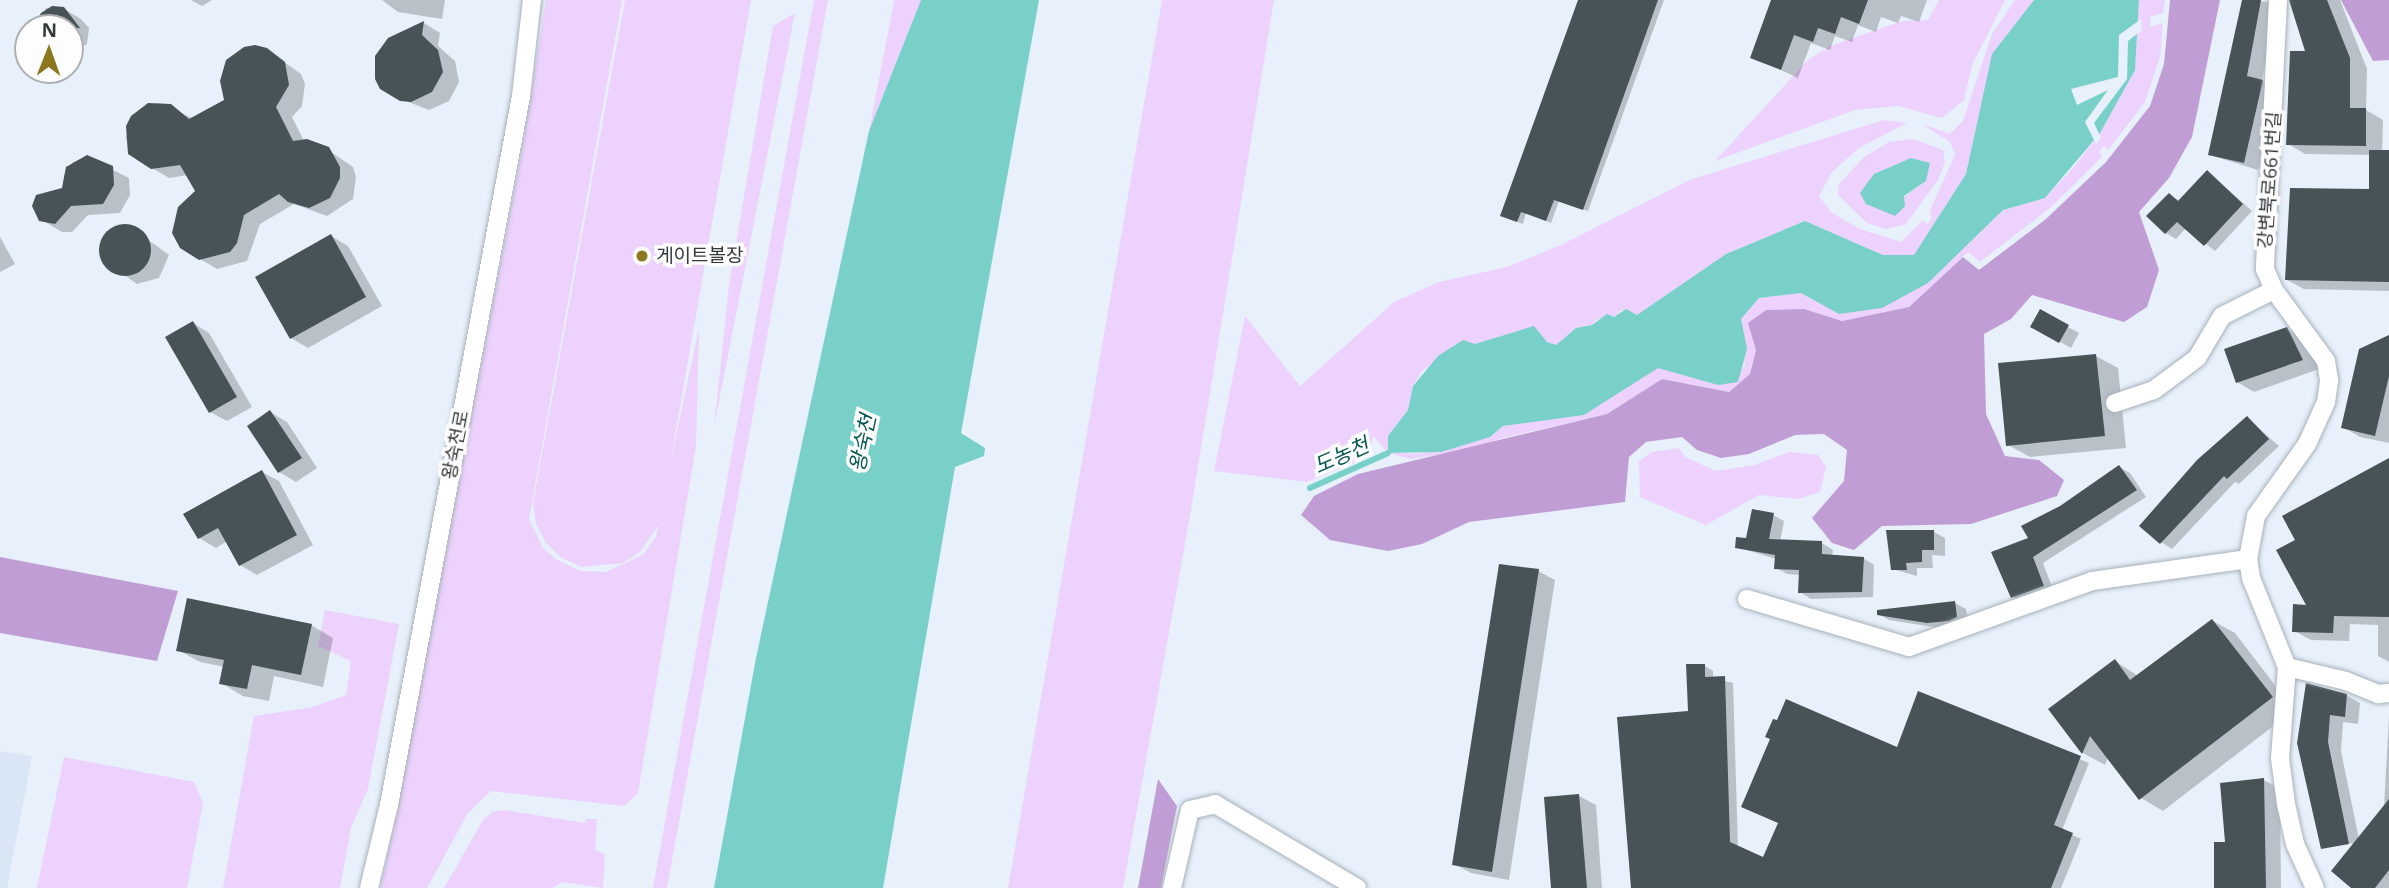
<!DOCTYPE html>
<html>
<head>
<meta charset="utf-8">
<style>
	body { margin:0 }
	#map { position:relative; width:2389px; height:888px; overflow:hidden; background:#e8f1fb; font-family:"Open Sans","Noto Sans KR",sans-serif }
	div>[style] { position:absolute }
	[style*='--x'] { left:calc(var(--x)*1px); top:calc(var(--y)*1px); width:calc(var(--w)*1px); rotate:calc(var(--a)*1deg) }
	.built>* { inset:0; background:#d8e6f5 }
	.green>* { inset:0; background:#ecd2fd }
	.forest>* { inset:0; background:#c09ed5 }
	.water>* { inset:0; background:#79d0c8 }
	.pier>* { inset:0; background:#e8f1fb }
	.shadow>* { inset:0; background:#0003 }
	.stream>* { height:6px; margin:-3px; padding:0 3px; transform-origin:3px; border-radius:3px; background:#79d0c8 }
	.building>* { inset:0; background:#475357 }
	.round { border-radius:50% }
	.roads { filter:drop-shadow(0 0 2px #a8b1ba) drop-shadow(0 0 2px #a8b1ba) }
	.street>* { height:18px; margin:-9px; padding:0 9px; transform-origin:9px; border-radius:9px; background:#fff }
	.dots>* { width:19px; height:19px; translate:-50% -50%; box-sizing:border-box; border:4px solid #fdfdfd; border-radius:50% }
	span { translate:-50% -50%; white-space:nowrap; text-align:center; line-height:1.15; -webkit-text-stroke:7px #fdfdfd; paint-order:stroke }
	.street-label { font-size:19px; color:#35393d }
	.poi-label { font-size:19px; color:#35393d }
	.left { translate:0 -50%; text-align:left }
	.water-label { font-size:21px; color:#085853; font-style:italic }
	.north { position:absolute; left:14px; top:14px; width:70px; height:70px; box-sizing:border-box; background:#fdfdfd; border:2px solid #adafb0; border-radius:50%; rotate:1deg; font-size:19px; font-weight:700; line-height:28px; text-align:center; color:#35393d }
	.north::after { content:''; display:block; margin:auto; width:24px; height:32px; background:#8c771c; clip-path:polygon(50% 0,100% 100%,50% 72%,0 100%) }
</style>
</head>
<body>
<div id="map">
	<div class="built">
		<div style="clip-path:polygon(0 751px,32px 756px,7px 888px,0 888px)"></div>
	</div>
	<div class="green">
		<div style="clip-path:polygon(546px 0,622px 0,529px 519px,543px 548px,556px 559px,580px 571px,606px 572px,644px 554px,656px 536px,658px 526px,640px 552px,623px 563px,582px 567px,562px 558px,546px 543px,536px 524px,533px 503px,625px 0,751px 0,670px 464px,699px 328px,696px 447px,638px 793px,624px 806px,491px 791px,468px 813px,427px 888px,381px 888px,522px 151px)"></div>
		<div style="clip-path:polygon(814px 0,828px 0,667px 888px,653px 888px)"></div>
		<div style="clip-path:polygon(894px 0,921px 0,869px 131px,892px 12px)"></div>
		<div style="clip-path:polygon(1162px 0,1274px 0,1190px 516px,1123px 888px,1008px 888px)"></div>
		<div style="clip-path:polygon(1939px 0,2005px 0,1972px 65px,1964px 100px,1942px 118px,1898px 106px,1855px 110px,1715px 161px,1808px 60px,1830px 46px,1902px 21px,1928px 20px)"></div>
		<div style="clip-path:polygon(2015px 0,2034px 0,1992px 54px,1966px 174px,1914px 256px,1883px 255px,1805px 221px,1726px 254px,1637px 315px,1622px 310px,1614px 317px,1597px 319px,1592px 325px,1576px 328px,1556px 345px,1547px 342px,1534px 327px,1475px 344px,1423px 370px,1413px 386px,1408px 410px,1388px 436px,1388px 452px,1418px 454px,1490px 437px,1503px 426px,1584px 415px,1658px 367px,1718px 385px,1745px 366px,1741px 319px,1759px 298px,1801px 293px,1839px 314px,1928px 283px,2003px 210px,2045px 198px,2073px 168px,2100px 133px,2135px 70px,2139px 0,2165px 0,2163px 13px,2150px 17px,2150px 27px,2163px 23px,2160px 57px,2145px 102px,2108px 150px,2104px 146px,2099px 151px,2102px 157px,2050px 208px,1980px 262px,1968px 252px,1909px 307px,1842px 321px,1804px 309px,1749px 323px,1756px 350px,1750px 375px,1729px 392px,1662px 379px,1607px 414px,1506px 437px,1472px 449px,1411px 459px,1388px 453px,1373px 436px,1369px 456px,1307px 482px,1214px 471px,1245px 316px,1300px 386px,1394px 302px,1439px 282px,1507px 267px,1561px 245px,1692px 179px,1884px 120px,1907px 123px,1859px 148px,1832px 172px,1819px 196px,1832px 213px,1860px 229px,1901px 242px,1923px 220px,1927px 225px,1932px 218px,1930px 210px,1955px 155px,1950px 142px,1922px 124px,1950px 134px,1963px 121px,1992px 34px)"></div>
		<div style="clip-path:polygon(795px 13px,714px 427px,729px 285px,773px 26px)"></div>
		<div style="clip-path:polygon(evenodd,1913px 139px,1943px 150px,1945px 162px,1938px 180px,1905px 225px,1885px 229px,1867px 223px,1838px 195px,1839px 184px,1864px 157px,1889px 142px,1913px 139px,1911px 158px,1929px 163px,1926px 181px,1904px 197px,1905px 206px,1874px 174px,1911px 158px)"></div>
		<div style="clip-path:polygon(1679px 448px,1685px 457px,1716px 471px,1754px 465px,1790px 452px,1818px 455px,1826px 467px,1820px 492px,1798px 499px,1759px 495px,1706px 525px,1640px 497px,1639px 461px,1652px 452px)"></div>
		<div style="clip-path:polygon(325px 610px,399px 624px,368px 789px,351px 828px,340px 888px,223px 888px,254px 716px,313px 707px,346px 695px,351px 661px,318px 646px)"></div>
		<div style="clip-path:polygon(64px 757px,194px 782px,203px 803px,187px 888px,37px 888px)"></div>
		<div style="clip-path:polygon(505px 810px,585px 823px,586px 819px,597px 819px,595px 850px,605px 854px,603px 888px,563px 882px,552px 888px,444px 888px,483px 820px,492px 812px)"></div>
	</div>
	<div class="forest">
		<div style="clip-path:polygon(2170px 0,2220px 0,2192px 137px,2169px 178px,2139px 212px,2159px 270px,2147px 307px,2124px 322px,2032px 295px,2011px 319px,1984px 334px,1986px 414px,2005px 456px,2039px 460px,2064px 480px,2057px 496px,1971px 524px,1882px 526px,1854px 550px,1832px 543px,1812px 518px,1844px 481px,1847px 450px,1824px 434px,1795px 435px,1749px 454px,1721px 458px,1697px 450px,1682px 437px,1646px 442px,1629px 457px,1625px 502px,1469px 522px,1422px 544px,1388px 551px,1330px 540px,1301px 515px,1314px 496px,1358px 474px,1607px 414px,1662px 379px,1729px 392px,1750px 374px,1756px 350px,1748px 323px,1766px 310px,1804px 309px,1842px 321px,1909px 307px,1963px 257px,1979px 270px,2046px 219px,2106px 162px,2150px 106px,2164px 64px)"></div>
		<div style="clip-path:polygon(2341px 0,2389px 0,2389px 60px,2373px 61px)"></div>
		<div style="clip-path:polygon(0 557px,178px 591px,157px 661px,0 633px)"></div>
		<div style="clip-path:polygon(1158px 779px,1177px 806px,1161px 888px,1138px 888px)"></div>
	</div>
	<div class="water">
		<div style="clip-path:polygon(921px 0,1039px 0,961px 433px,985px 448px,984px 456px,955px 467px,883px 888px,714px 888px,756px 658px,869px 131px)"></div>
		<div style="clip-path:polygon(2034px 0,2139px 0,2135px 70px,2100px 133px,2045px 198px,2003px 210px,1928px 283px,1882px 308px,1839px 314px,1801px 293px,1759px 298px,1741px 319px,1747px 349px,1738px 382px,1718px 385px,1658px 368px,1584px 415px,1503px 426px,1490px 437px,1441px 452px,1388px 453px,1388px 436px,1408px 410px,1413px 386px,1438px 356px,1463px 340px,1475px 344px,1534px 326px,1547px 342px,1556px 345px,1576px 328px,1592px 325px,1607px 314px,1614px 317px,1626px 309px,1637px 315px,1726px 254px,1805px 221px,1883px 255px,1914px 255px,1966px 174px,1992px 54px)"></div>
		<div style="clip-path:polygon(1911px 158px,1930px 163px,1926px 181px,1904px 196px,1905px 206px,1895px 216px,1866px 204px,1860px 193px,1874px 174px)"></div>
	</div>
	<div class="pier">
		<div style="clip-path:polygon(2141px 19px,2142px 30px,2128px 41px,2127px 79px,2094px 123px,2101px 138px,2096px 144px,2085px 122px,2108px 90px,2077px 105px,2071px 89px,2118px 77px,2119px 35px)"></div>
	</div>
	<div class="shadow">
		<div style="clip-path:polygon(191px 0,212px 0,202px 6px)"></div>
		<div style="clip-path:polygon(382px 0,445px 0,442px 19px,398px 12px)"></div>
		<div style="clip-path:polygon(1580px 0,1664px 0,1588px 211px,1559px 201px,1551px 223px,1526px 213px,1523px 224px,1507px 218px)"></div>
		<div style="clip-path:polygon(1773px 0,1927px 0,1919px 22px,1901px 16px,1898px 23px,1881px 17px,1876px 32px,1858px 25px,1852px 42px,1835px 36px,1830px 50px,1811px 43px,1798px 78px,1752px 57px)"></div>
		<div style="clip-path:polygon(2250px 0,2276px 3px,2262px 81px,2276px 90px,2258px 170px,2210px 155px)"></div>
		<div style="clip-path:polygon(2290px 0,2340px 0,2367px 69px,2366px 110px,2383px 120px,2382px 152px,2389px 152px,2389px 291px,2304px 289px,2287px 280px,2371px 191px,2371px 155px,2305px 154px,2288px 144px,2308px 53px)"></div>
		<div style="clip-path:polygon(46px 8px,64px 9px,81px 19px,89px 28px,87px 44px,74px 51px,70px 28px,40px 28px)"></div>
		<div style="clip-path:polygon(424px 23px,440px 33px,438px 46px,455px 61px,459px 82px,449px 101px,429px 110px,401px 99px,389px 40px)"></div>
		<div style="clip-path:polygon(266px 49px,301px 74px,305px 84px,302px 106px,292px 117px,305px 143px,318px 143px,353px 167px,356px 177px,353px 199px,327px 216px,294px 204px,260px 224px,247px 261px,217px 269px,200px 259px,197px 191px,188px 175px,169px 178px,152px 168px,129px 153px,126px 137px,132px 117px,149px 105px,160px 103px,194px 119px,226px 101px)"></div>
		<div style="clip-path:polygon(87px 157px,129px 178px,130px 195px,120px 213px,88px 215px,72px 232px,62px 232px,45px 222px,34px 205px,63px 189px,64px 175px,73px 162px)"></div>
		<div style="clip-path:polygon(2208px 172px,2252px 211px,2215px 251px,2186px 228px,2176px 239px,2166px 233px,2169px 195px,2180px 201px)"></div>
		<div style="clip-path:polygon(132px 228px,169px 255px,159px 278px,137px 284px,102px 259px,101px 244px,113px 229px)"></div>
		<div style="clip-path:polygon(331px 236px,348px 246px,382px 306px,308px 348px,291px 338px)"></div>
		<div style="clip-path:polygon(0 237px,15px 264px,0 272px)"></div>
		<div style="clip-path:polygon(2040px 312px,2079px 333px,2071px 348px,2032px 326px)"></div>
		<div style="clip-path:polygon(193px 323px,209px 333px,252px 407px,227px 421px,210px 412px)"></div>
		<div style="clip-path:polygon(2287px 329px,2303px 338px,2319px 369px,2254px 392px,2237px 382px)"></div>
		<div style="clip-path:polygon(2389px 343px,2389px 443px,2360px 437px,2343px 427px)"></div>
		<div style="clip-path:polygon(2096px 356px,2118px 368px,2126px 448px,2030px 457px,2008px 445px)"></div>
		<div style="clip-path:polygon(270px 412px,287px 422px,317px 468px,296px 482px,279px 472px)"></div>
		<div style="clip-path:polygon(2247px 418px,2279px 446px,2239px 484px,2235px 482px,2172px 549px,2161px 542px)"></div>
		<div style="clip-path:polygon(2389px 461px,2389px 662px,2378px 656px,2378px 625px,2350px 624px,2349px 641px,2311px 640px,2294px 631px,2308px 606px,2297px 541px)"></div>
		<div style="clip-path:polygon(2119px 467px,2130px 473px,2146px 497px,2043px 563px,2054px 592px,2024px 603px,2013px 597px,2031px 539px,2061px 508px)"></div>
		<div style="clip-path:polygon(262px 472px,279px 481px,313px 545px,257px 575px,240px 565px,227px 541px,216px 548px,199px 538px)"></div>
		<div style="clip-path:polygon(1773px 515px,1784px 521px,1780px 541px,1822px 543px,1833px 550px,1832px 557px,1863px 558px,1874px 565px,1873px 597px,1811px 599px,1800px 592px,1801px 575px,1787px 574px,1776px 568px,1776px 559px,1737px 547px)"></div>
		<div style="clip-path:polygon(1934px 532px,1945px 538px,1945px 556px,1932px 555px,1933px 568px,1917px 568px,1917px 576px,1892px 569px)"></div>
		<div style="clip-path:polygon(1538px 571px,1555px 580px,1509px 880px,1471px 873px,1454px 864px)"></div>
		<div style="clip-path:polygon(1955px 603px,1966px 609px,1968px 623px,1939px 628px,1889px 620px,1878px 614px)"></div>
		<div style="clip-path:polygon(2213px 621px,2235px 633px,2294px 710px,2163px 811px,2141px 798px,2108px 757px,2105px 765px,2083px 753px,2051px 709px,2115px 661px,2138px 676px)"></div>
		<div style="clip-path:polygon(311px 625px,333px 638px,323px 687px,274px 676px,269px 701px,243px 696px,221px 683px,225px 667px,200px 662px,178px 650px)"></div>
		<div style="clip-path:polygon(1705px 666px,1713px 671px,1713px 678px,1733px 683px,1738px 847px,1763px 859px,1898px 749px,1919px 694px,2089px 763px,2062px 830px,2081px 839px,2061px 888px,1633px 888px)"></div>
		<div style="clip-path:polygon(2346px 695px,2360px 703px,2358px 724px,2343px 722px,2341px 751px,2359px 839px,2384px 807px,2389px 716px,2389px 888px,2354px 888px,2355px 843px,2334px 845px,2298px 743px)"></div>
		<div style="clip-path:polygon(2264px 780px,2280px 789px,2281px 888px,2216px 888px,2227px 843px)"></div>
		<div style="clip-path:polygon(1579px 796px,1596px 805px,1602px 888px,1553px 888px)"></div>
	</div>
	<div class="stream">
		<div style="--x:1310;--y:488;--w:85;--a:-24.2"></div>
	</div>
	<div class="building">
		<div style="clip-path:polygon(1578px 0,1658px 0,1583px 210px,1554px 200px,1546px 221px,1521px 212px,1517px 222px,1500px 216px)"></div>
		<div style="clip-path:polygon(1771px 0,1868px 0,1859px 24px,1841px 17px,1835px 34px,1818px 28px,1813px 42px,1794px 35px,1781px 70px,1750px 58px)"></div>
		<div style="clip-path:polygon(2242px 0,2261px 0,2247px 76px,2263px 80px,2244px 163px,2208px 155px)"></div>
		<div style="clip-path:polygon(2289px 0,2327px 0,2350px 58px,2350px 108px,2366px 108px,2366px 146px,2286px 145px,2290px 51px,2305px 51px)"></div>
		<div style="clip-path:polygon(52px 6px,64px 7px,80px 28px,33px 28px,41px 13px)"></div>
		<div style="clip-path:polygon(424px 21px,422px 35px,438px 50px,443px 72px,432px 92px,411px 102px,400px 101px,380px 89px,375px 79px,375px 56px,388px 38px)"></div>
		<div style="clip-path:polygon(255px 45px,267px 48px,285px 62px,289px 85px,276px 107px,293px 141px,307px 139px,329px 147px,340px 167px,340px 178px,330px 198px,309px 208px,288px 202px,279px 194px,244px 215px,237px 243px,230px 252px,199px 260px,180px 248px,172px 233px,178px 207px,195px 191px,180px 165px,151px 169px,128px 154px,126px 126px,131px 116px,148px 103px,171px 104px,189px 119px,224px 100px,220px 81px,226px 60px,244px 47px)"></div>
		<div style="clip-path:polygon(2369px 150px,2389px 150px,2389px 282px,2285px 280px,2290px 188px,2369px 189px)"></div>
		<div style="clip-path:polygon(87px 155px,113px 166px,114px 185px,103px 204px,71px 206px,55px 224px,39px 221px,32px 206px,36px 195px,62px 188px,66px 167px)"></div>
		<div style="clip-path:polygon(2207px 170px,2243px 204px,2204px 246px,2177px 222px,2165px 234px,2146px 216px,2169px 193px,2178px 201px)"></div>
		<div class="round" style="left:99px;top:224px;width:52px;height:52px"></div>
		<div style="clip-path:polygon(331px 234px,366px 297px,290px 339px,255px 277px)"></div>
		<div style="clip-path:polygon(2040px 309px,2069px 325px,2059px 343px,2030px 327px)"></div>
		<div style="clip-path:polygon(193px 321px,237px 397px,209px 413px,165px 337px)"></div>
		<div style="clip-path:polygon(2287px 327px,2303px 360px,2236px 383px,2224px 349px)"></div>
		<div style="clip-path:polygon(2389px 335px,2389px 376px,2375px 436px,2341px 428px,2359px 349px)"></div>
		<div style="clip-path:polygon(2096px 354px,2105px 436px,2006px 446px,1998px 363px)"></div>
		<div style="clip-path:polygon(270px 410px,302px 458px,278px 473px,247px 426px)"></div>
		<div style="clip-path:polygon(2247px 416px,2269px 439px,2227px 479px,2224px 476px,2160px 544px,2139px 526px,2197px 460px)"></div>
		<div style="clip-path:polygon(2389px 458px,2389px 617px,2334px 616px,2333px 633px,2292px 632px,2293px 604px,2306px 605px,2276px 550px,2295px 540px,2282px 516px)"></div>
		<div style="clip-path:polygon(2119px 465px,2137px 490px,2033px 557px,2044px 586px,2011px 598px,1991px 552px,2028px 538px,2021px 526px,2060px 506px)"></div>
		<div style="clip-path:polygon(262px 470px,297px 535px,239px 566px,218px 528px,198px 539px,183px 514px)"></div>
		<div style="clip-path:polygon(1752px 509px,1774px 513px,1769px 539px,1822px 541px,1822px 554px,1864px 557px,1862px 592px,1798px 593px,1799px 570px,1774px 569px,1775px 555px,1735px 548px,1736px 537px,1746px 538px)"></div>
		<div style="clip-path:polygon(1886px 530px,1934px 530px,1934px 550px,1922px 550px,1922px 562px,1906px 563px,1907px 570px,1891px 570px)"></div>
		<div style="clip-path:polygon(1499px 564px,1539px 569px,1492px 872px,1452px 865px)"></div>
		<div style="clip-path:polygon(187px 598px,312px 624px,301px 675px,252px 665px,247px 689px,219px 684px,224px 660px,176px 651px)"></div>
		<div style="clip-path:polygon(1955px 601px,1957px 617px,1949px 621px,1927px 623px,1877px 615px,1877px 610px)"></div>
		<div style="clip-path:polygon(2212px 619px,2273px 697px,2139px 800px,2090px 736px,2082px 754px,2048px 709px,2115px 659px,2130px 680px)"></div>
		<div style="clip-path:polygon(1686px 664px,1705px 664px,1705px 677px,1725px 676px,1730px 842px,1763px 857px,1778px 823px,1741px 807px,1770px 739px,1765px 737px,1773px 719px,1777px 720px,1786px 699px,1897px 747px,1918px 691px,2081px 756px,2054px 825px,2073px 833px,2051px 888px,1631px 888px,1617px 717px,1688px 711px)"></div>
		<div style="clip-path:polygon(2306px 683px,2347px 694px,2345px 717px,2330px 715px,2328px 742px,2349px 844px,2321px 849px,2297px 743px)"></div>
		<div style="clip-path:polygon(2264px 778px,2266px 888px,2214px 888px,2214px 842px,2225px 842px,2220px 783px)"></div>
		<div style="clip-path:polygon(1579px 794px,1587px 888px,1551px 888px,1544px 797px)"></div>
		<div style="clip-path:polygon(2389px 799px,2389px 870px,2375px 888px,2351px 888px,2331px 871px)"></div>
	</div>
	<div class="roads">
		<div class="street">
			<div style="--x:2278;--y:0;--w:269;--a:92.8"></div>
			<div style="--x:2265;--y:269;--w:23;--a:67"></div>
			<div style="--x:2274;--y:290;--w:88;--a:53.8"></div>
			<div style="--x:2326;--y:361;--w:20;--a:81"></div>
			<div style="--x:2329;--y:381;--w:21;--a:98"></div>
			<div style="--x:2326;--y:402;--w:46;--a:114.3"></div>
			<div style="--x:2307;--y:444;--w:88;--a:125.3"></div>
			<div style="--x:2256;--y:516;--w:44;--a:100.5"></div>
			<div style="--x:2248;--y:559;--w:19;--a:81"></div>
			<div style="--x:2251;--y:578;--w:96;--a:68"></div>
			<div style="--x:2287;--y:667;--w:61;--a:13.3"></div>
			<div style="--x:2346;--y:681;--w:35;--a:22"></div>
			<div style="--x:2378;--y:694;--w:11;--a:-5"></div>
			<div style="--x:2115;--y:403;--w:41;--a:-18.4"></div>
			<div style="--x:2154;--y:390;--w:54;--a:-36.7"></div>
			<div style="--x:2197;--y:358;--w:49;--a:-59.2"></div>
			<div style="--x:2222;--y:316;--w:58;--a:-26.6"></div>
			<div style="--x:1747;--y:599;--w:169;--a:16.5"></div>
			<div style="--x:1909;--y:647;--w:195;--a:-19.8"></div>
			<div style="--x:2092;--y:581;--w:158;--a:-8"></div>
			<div style="--x:2287;--y:667;--w:91;--a:94.4"></div>
			<div style="--x:2280;--y:758;--w:46;--a:82.6"></div>
			<div style="--x:2286;--y:804;--w:41;--a:77.3"></div>
			<div style="--x:2295;--y:844;--w:48;--a:65.6"></div>
			<div style="--x:369;--y:888;--w:85;--a:-76.5"></div>
			<div style="--x:389;--y:805;--w:721;--a:-79.45"></div>
			<div style="--x:521;--y:96;--w:97;--a:-83.5"></div>
			<div style="--x:1172;--y:888;--w:80;--a:-77"></div>
			<div style="--x:1190;--y:810;--w:26;--a:-13"></div>
			<div style="--x:1215;--y:804;--w:165;--a:30.6"></div>
		</div>
	</div>
	<div class="dots">
		<div style="left:642px;top:256px;background:#8c771c"></div>
	</div>
	<div class="street-label">
		<span style="left:2270px;top:180px;rotate:-86deg">강변북로661번길</span>
		<span style="left:456px;top:445px;rotate:-79deg">왕숙천로</span>
	</div>
	<div class="poi-label">
		<span class="left" style="left:656px;top:256px">게이트볼장</span>
	</div>
	<div class="water-label">
		<span style="left:862px;top:443px;rotate:-78deg">왕숙천</span>
		<span style="left:1341px;top:455px;rotate:-24deg">도농천</span>
	</div>
	<div class="north">N</div>
</div>
</body>
</html>
